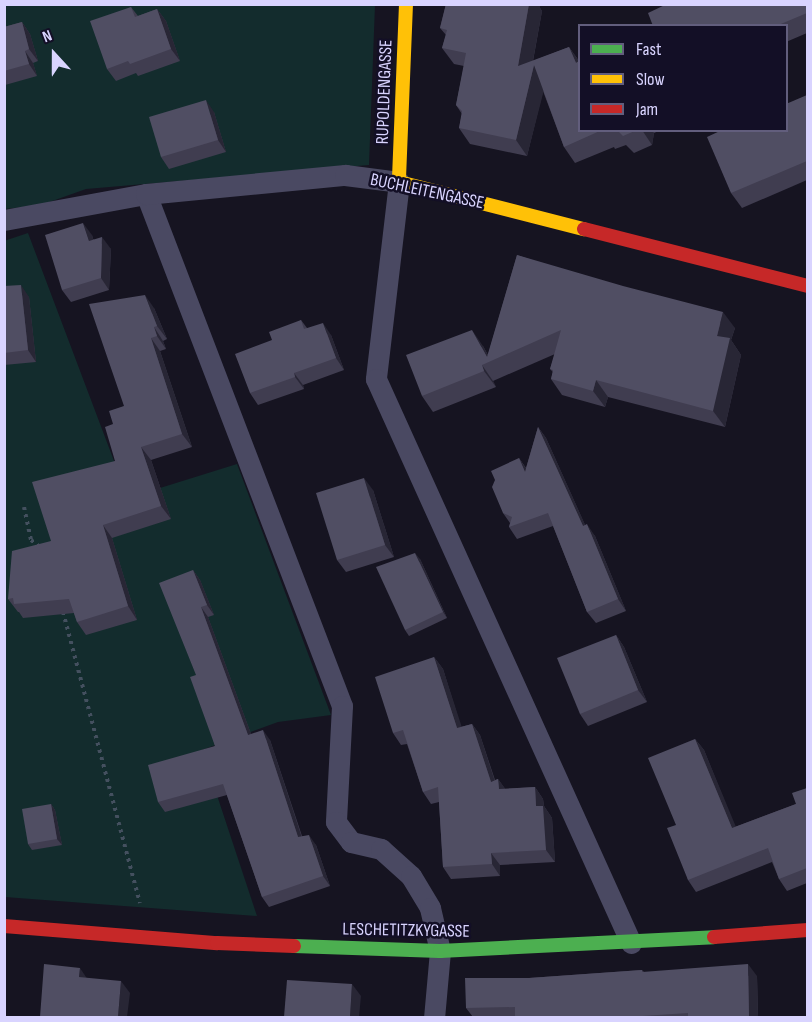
<!DOCTYPE html>
<html>
<head>
<meta charset="utf-8">
<style>
	body { margin:0 }
	#map { position:relative; width:812px; height:1022px; overflow:hidden; background:#161421; font-family:"Sofia Sans Condensed",sans-serif }
	div>[style] { position:absolute }
	[style*='--x'] { left:calc(var(--x)*1px); top:calc(var(--y)*1px); width:calc(var(--w)*1px); rotate:calc(var(--a)*1deg) }
	.green>* { inset:0; background:#132c2d }
	.path>* { height:4px; margin-top:-2px; transform-origin:0; background:repeating-linear-gradient(90deg,#44505f 0 3px,transparent 0 7.5px) }
	.lane>* { height:21px; margin:-10.5px; padding:0 10.5px; transform-origin:10.5px; border-radius:10.5px; background:#4a4962 }
	.fast>* { height:14px; margin:-7px; padding:0 7px; transform-origin:7px; border-radius:7px; background:#4caf50 }
	.slow>* { height:14px; margin:-7px; padding:0 7px; transform-origin:7px; border-radius:7px; background:#ffc107 }
	.jam>* { height:14px; margin:-7px; padding:0 7px; transform-origin:7px; border-radius:7px; background:#c62828 }
	.wall>* { inset:0; background:#403d50 }
	.shaded-wall>* { inset:0; background:#282635 }
	.building>* { inset:0; background:#504e63 }
	span { translate:-50% -50%; white-space:nowrap; text-align:center; line-height:1.15; -webkit-text-stroke:5px #130f26; paint-order:stroke }
	.street-label { font-size:18px; color:#d9d4ff }
	.frame { position:absolute; inset:0; border:6px solid #d9d4ff; pointer-events:none }
	.legend { position:absolute; left:578px; top:24px; width:210px; height:108px; box-sizing:border-box; background:#130f26; border:2px solid #625e7d; margin:0; padding:8px 10px; list-style:none; font-size:18px; color:#d9d4ff }
	.legend li { display:flex; align-items:center; gap:12px; height:30px }
	.legend b { width:30px; border:2px solid #625e7d }
	.north { position:absolute; left:24px; top:24px; width:60px; height:60px; -webkit-text-stroke:4px #130f26; paint-order:stroke; rotate:339deg; font-size:16px; font-weight:700; line-height:24px; text-align:center; color:#d9d4ff }
	.north::after { content:''; display:block; margin:auto; width:21px; height:27px; background:#d9d4ff; clip-path:polygon(50% 0,100% 100%,50% 72%,0 100%) }
</style>
</head>
<body>
<div id="map">
	<div class="green">
		<div style="clip-path:polygon(4px 5px,375px 5px,369px 165px,86px 189px,41px 205px,5px 209px)"></div>
		<div style="clip-path:polygon(28px 233px,128px 498px,237px 464px,331px 715px,278px 722px,202px 750px,257px 916px,5px 897px,4px 241px)"></div>
	</div>
	<div class="path">
		<div style="--x:24;--y:507;--w:34;--a:78"></div>
		<div style="--x:31;--y:540;--w:11;--a:38"></div>
		<div style="--x:63;--y:612;--w:301;--a:75.2"></div>
	</div>
	<div class="lane">
		<div style="--x:146;--y:194;--w:548;--a:69.05"></div>
		<div style="--x:342;--y:706;--w:116;--a:93"></div>
		<div style="--x:336;--y:822;--w:25;--a:53"></div>
		<div style="--x:351;--y:842;--w:31;--a:13"></div>
		<div style="--x:381;--y:849;--w:40;--a:42"></div>
		<div style="--x:411;--y:876;--w:37;--a:59"></div>
		<div style="--x:430;--y:908;--w:44;--a:76.9"></div>
		<div style="--x:440;--y:951;--w:67;--a:95.1"></div>
		<div style="--x:4;--y:220;--w:144;--a:-10.4"></div>
		<div style="--x:146;--y:194;--w:200;--a:-5.5"></div>
		<div style="--x:345;--y:175;--w:54;--a:7.4"></div>
		<div style="--x:399;--y:182;--w:198;--a:96.7"></div>
		<div style="--x:376;--y:379;--w:619;--a:65.67"></div>
	</div>
	<div class="fast">
		<div style="--x:294;--y:946;--w:146;--a:2"></div>
		<div style="--x:440;--y:951;--w:274;--a:-2.9"></div>
	</div>
	<div class="slow">
		<div style="--x:406;--y:4;--w:178;--a:92.3"></div>
		<div style="--x:399;--y:182;--w:191;--a:14.3"></div>
	</div>
	<div class="jam">
		<div style="--x:584;--y:229;--w:231;--a:14.3"></div>
		<div style="--x:4;--y:926;--w:214;--a:4.6"></div>
		<div style="--x:217;--y:943;--w:77;--a:2.2"></div>
		<div style="--x:714;--y:937;--w:94;--a:-4.3"></div>
	</div>
	<div class="wall">
		<div style="clip-path:polygon(446px 4px,540px 4px,540px 8px,542px 11px,533px 61px,569px 47px,579px 61px,579px 130px,661px 130px,654px 133px,652px 145px,634px 153px,626px 145px,615px 149px,614px 147px,575px 163px,564px 147px,543px 91px,527px 156px,470px 144px,459px 128px,462px 114px,456px 105px,464px 66px,454px 64px,442px 48px,446px 35px,440px 28px)"></div>
		<div style="clip-path:polygon(807px 4px,807px 33px,786px 42px,786px 26px,653px 26px)"></div>
		<div style="clip-path:polygon(131px 7px,138px 16px,157px 9px,166px 21px,180px 61px,138px 76px,136px 73px,116px 81px,107px 69px)"></div>
		<div style="clip-path:polygon(22px 22px,30px 34px,38px 61px,33px 63px,37px 76px,5px 85px,4px 27px)"></div>
		<div style="clip-path:polygon(807px 95px,807px 180px,742px 208px,731px 193px)"></div>
		<div style="clip-path:polygon(214px 112px,226px 152px,169px 169px,161px 157px)"></div>
		<div style="clip-path:polygon(92px 235px,93px 239px,111px 249px,109px 290px,71px 302px,62px 290px)"></div>
		<div style="clip-path:polygon(517px 255px,735px 328px,731px 340px,741px 355px,725px 427px,608px 397px,605px 407px,562px 395px,551px 379px,553px 372px,550px 369px,555px 354px,493px 381px,496px 387px,433px 412px,422px 396px,483px 346px,488px 355px)"></div>
		<div style="clip-path:polygon(4px 286px,29px 297px,36px 362px,4px 365px)"></div>
		<div style="clip-path:polygon(154px 308px,167px 339px,163px 341px,166px 349px,160px 351px,192px 447px,151px 460px,171px 519px,112px 538px,137px 620px,86px 635px,77px 622px,74px 613px,23px 618px,19px 612px,18px 612px,8px 599px,51px 541px,115px 461px,113px 424px,124px 406px)"></div>
		<div style="clip-path:polygon(301px 320px,307px 328px,331px 335px,344px 370px,303px 385px,304px 389px,258px 405px,250px 393px,272px 340px)"></div>
		<div style="clip-path:polygon(538px 427px,546px 438px,585px 525px,595px 536px,626px 611px,596px 623px,587px 612px,553px 526px,517px 539px,509px 527px,510px 523px,503px 513px,519px 458px,526px 468px)"></div>
		<div style="clip-path:polygon(373px 490px,394px 557px,346px 572px,337px 560px)"></div>
		<div style="clip-path:polygon(420px 559px,447px 618px,409px 636px,405px 630px)"></div>
		<div style="clip-path:polygon(193px 570px,200px 580px,214px 615px,208px 617px,251px 734px,270px 740px,302px 836px,316px 845px,330px 886px,269px 907px,262px 897px,227px 795px,165px 812px,158px 802px,215px 746px,196px 675px)"></div>
		<div style="clip-path:polygon(616px 635px,624px 647px,647px 702px,588px 726px,580px 714px)"></div>
		<div style="clip-path:polygon(434px 657px,443px 669px,461px 727px,472px 724px,480px 735px,495px 780px,498px 779px,505px 789px,535px 787px,543px 799px,544px 806px,552px 818px,555px 862px,500px 865px,500px 876px,451px 879px,443px 867px,439px 802px,431px 804px,423px 792px,407px 744px,401px 745px,393px 733px)"></div>
		<div style="clip-path:polygon(695px 739px,704px 750px,735px 827px,796px 804px,807px 788px,807px 883px,787px 891px,779px 879px,772px 862px,696px 892px,688px 880px,676px 825px)"></div>
		<div style="clip-path:polygon(51px 804px,55px 810px,62px 845px,32px 850px,28px 844px)"></div>
		<div style="clip-path:polygon(642px 970px,644px 972px,757px 976px,758px 1017px,473px 1017px,466px 1008px,529px 978px)"></div>
	</div>
	<div class="shaded-wall">
		<div style="clip-path:polygon(529px 4px,540px 4px,540px 8px,542px 11px,529px 82px,518px 66px)"></div>
		<div style="clip-path:polygon(157px 9px,166px 21px,180px 61px,171px 49px)"></div>
		<div style="clip-path:polygon(22px 22px,30px 34px,38px 61px,29px 49px)"></div>
		<div style="clip-path:polygon(569px 47px,579px 61px,576px 63px)"></div>
		<div style="clip-path:polygon(25px 51px,33px 63px,37px 76px,29px 64px)"></div>
		<div style="clip-path:polygon(534px 65px,546px 82px,527px 156px,516px 140px)"></div>
		<div style="clip-path:polygon(206px 100px,214px 112px,226px 152px,218px 140px)"></div>
		<div style="clip-path:polygon(642px 130px,652px 130px,654px 133px,652px 145px)"></div>
		<div style="clip-path:polygon(83px 223px,92px 235px,97px 253px,89px 241px)"></div>
		<div style="clip-path:polygon(102px 237px,111px 249px,109px 290px,101px 278px)"></div>
		<div style="clip-path:polygon(21px 285px,29px 297px,36px 362px,28px 350px)"></div>
		<div style="clip-path:polygon(145px 295px,154px 308px,167px 339px,157px 326px)"></div>
		<div style="clip-path:polygon(723px 312px,735px 328px,731px 340px,741px 355px,725px 427px,713px 411px,717px 336px)"></div>
		<div style="clip-path:polygon(323px 323px,331px 335px,344px 370px,336px 358px)"></div>
		<div style="clip-path:polygon(154px 327px,163px 341px,166px 349px,157px 336px)"></div>
		<div style="clip-path:polygon(472px 330px,483px 346px,491px 361px,487px 357px)"></div>
		<div style="clip-path:polygon(151px 338px,160px 351px,192px 447px,182px 434px)"></div>
		<div style="clip-path:polygon(482px 365px,493px 381px,496px 387px,484px 371px)"></div>
		<div style="clip-path:polygon(294px 373px,303px 385px,304px 389px,295px 377px)"></div>
		<div style="clip-path:polygon(596px 380px,608px 397px,605px 407px,593px 391px)"></div>
		<div style="clip-path:polygon(538px 427px,546px 438px,591px 538px,583px 526px)"></div>
		<div style="clip-path:polygon(141px 447px,151px 460px,171px 519px,161px 506px)"></div>
		<div style="clip-path:polygon(519px 458px,527px 470px,525px 472px)"></div>
		<div style="clip-path:polygon(364px 478px,373px 490px,394px 557px,385px 545px)"></div>
		<div style="clip-path:polygon(587px 524px,595px 536px,626px 611px,618px 599px)"></div>
		<div style="clip-path:polygon(103px 525px,112px 538px,137px 620px,128px 606px)"></div>
		<div style="clip-path:polygon(415px 553px,420px 559px,447px 618px,443px 612px)"></div>
		<div style="clip-path:polygon(193px 570px,200px 580px,214px 615px,207px 605px)"></div>
		<div style="clip-path:polygon(201px 607px,208px 617px,255px 745px,248px 735px)"></div>
		<div style="clip-path:polygon(616px 635px,624px 647px,647px 702px,638px 690px)"></div>
		<div style="clip-path:polygon(434px 657px,443px 669px,466px 740px,457px 728px)"></div>
		<div style="clip-path:polygon(472px 724px,480px 735px,499px 794px,491px 782px)"></div>
		<div style="clip-path:polygon(263px 730px,270px 740px,305px 847px,298px 837px)"></div>
		<div style="clip-path:polygon(695px 739px,704px 750px,741px 839px,732px 828px)"></div>
		<div style="clip-path:polygon(498px 779px,507px 791px,499px 789px)"></div>
		<div style="clip-path:polygon(535px 787px,543px 799px,544px 806px,552px 818px,555px 862px,546px 850px,536px 806px)"></div>
		<div style="clip-path:polygon(51px 804px,55px 810px,62px 845px,57px 839px)"></div>
		<div style="clip-path:polygon(309px 835px,316px 845px,330px 886px,323px 876px)"></div>
		<div style="clip-path:polygon(491px 853px,500px 865px,500px 876px,492px 864px)"></div>
		<div style="clip-path:polygon(748px 964px,757px 976px,758px 1017px,749px 1017px)"></div>
		<div style="clip-path:polygon(80px 968px,88px 980px,79px 977px)"></div>
		<div style="clip-path:polygon(121px 981px,130px 993px,127px 1017px,118px 1017px)"></div>
		<div style="clip-path:polygon(352px 984px,361px 996px,359px 1017px,350px 1017px)"></div>
	</div>
	<div class="building">
		<div style="clip-path:polygon(446px 4px,529px 4px,518px 66px,569px 47px,576px 63px,579px 61px,579px 130px,602px 130px,564px 147px,534px 65px,516px 140px,459px 128px,462px 111px,456px 105px,466px 53px,442px 48px,447px 30px,440px 28px)"></div>
		<div style="clip-path:polygon(667px 4px,807px 4px,807px 13px,776px 26px,653px 26px,648px 13px)"></div>
		<div style="clip-path:polygon(131px 7px,135px 17px,157px 9px,171px 49px,130px 64px,128px 61px,107px 69px,90px 21px)"></div>
		<div style="clip-path:polygon(22px 22px,29px 49px,25px 51px,29px 64px,4px 71px,4px 27px)"></div>
		<div style="clip-path:polygon(807px 95px,807px 161px,731px 193px,707px 137px,722px 130px,786px 130px,786px 104px)"></div>
		<div style="clip-path:polygon(206px 100px,218px 140px,161px 157px,149px 117px)"></div>
		<div style="clip-path:polygon(617px 130px,637px 130px,623px 136px)"></div>
		<div style="clip-path:polygon(83px 223px,89px 241px,102px 237px,101px 278px,62px 290px,45px 235px)"></div>
		<div style="clip-path:polygon(517px 255px,623px 286px,723px 312px,717px 336px,730px 338px,713px 411px,596px 380px,593px 391px,551px 379px,553px 370px,550px 369px,561px 330px,482px 365px,484px 371px,422px 396px,406px 355px,472px 330px,487px 357px)"></div>
		<div style="clip-path:polygon(21px 285px,28px 350px,4px 353px,4px 286px)"></div>
		<div style="clip-path:polygon(145px 295px,157px 326px,154px 327px,157px 336px,151px 338px,182px 434px,141px 447px,161px 506px,103px 525px,128px 606px,77px 622px,69px 599px,14px 604px,13px 598px,8px 599px,12px 551px,51px 541px,32px 482px,115px 461px,105px 427px,113px 424px,109px 411px,124px 406px,89px 304px)"></div>
		<div style="clip-path:polygon(301px 320px,304px 329px,323px 323px,336px 358px,294px 373px,295px 377px,250px 393px,235px 354px,272px 340px,269px 332px)"></div>
		<div style="clip-path:polygon(538px 427px,583px 526px,587px 524px,618px 599px,587px 612px,548px 513px,509px 527px,512px 517px,503px 513px,492px 487px,495px 480px,491px 471px,519px 458px,525px 472px)"></div>
		<div style="clip-path:polygon(364px 478px,385px 545px,337px 560px,316px 493px)"></div>
		<div style="clip-path:polygon(415px 553px,443px 612px,405px 630px,376px 567px)"></div>
		<div style="clip-path:polygon(193px 570px,207px 605px,201px 607px,248px 735px,263px 730px,298px 837px,309px 835px,323px 876px,262px 897px,223px 784px,158px 802px,148px 765px,215px 746px,190px 677px,196px 675px,159px 583px)"></div>
		<div style="clip-path:polygon(616px 635px,638px 690px,580px 714px,557px 658px)"></div>
		<div style="clip-path:polygon(434px 657px,457px 728px,472px 724px,491px 782px,498px 779px,499px 789px,535px 787px,536px 806px,543px 806px,546px 850px,491px 853px,492px 864px,443px 867px,438px 787px,423px 792px,403px 730px,393px 733px,375px 677px)"></div>
		<div style="clip-path:polygon(695px 739px,732px 828px,796px 804px,792px 793px,807px 788px,807px 868px,779px 879px,768px 848px,688px 880px,667px 828px,676px 825px,648px 758px)"></div>
		<div style="clip-path:polygon(51px 804px,57px 839px,28px 844px,22px 809px)"></div>
		<div style="clip-path:polygon(44px 964px,80px 968px,79px 977px,121px 981px,118px 1017px,40px 1017px)"></div>
		<div style="clip-path:polygon(748px 964px,749px 1017px,688px 1017px,688px 1013px,628px 1017px,515px 1017px,515px 1007px,466px 1008px,465px 978px,529px 978px,642px 970px,642px 972px)"></div>
		<div style="clip-path:polygon(287px 980px,352px 984px,350px 1017px,284px 1017px)"></div>
	</div>
	<div class="street-label">
		<span style="left:385px;top:92px;rotate:-88deg">RUPOLDENGASSE</span>
		<span style="left:427px;top:192px;rotate:12deg">BUCHLEITENGASSE</span>
		<span style="left:406px;top:931px;rotate:1deg">LESCHETITZKYGASSE</span>
	</div>
	<div class="frame"></div>
	<ul class="legend">
	<li><b style="height:8px;background:#4caf50"></b>Fast</li>
	<li><b style="height:8px;background:#ffc107"></b>Slow</li>
	<li><b style="height:8px;background:#c62828"></b>Jam</li>
	</ul>
	<div class="north">N</div>
</div>
</body>
</html>
